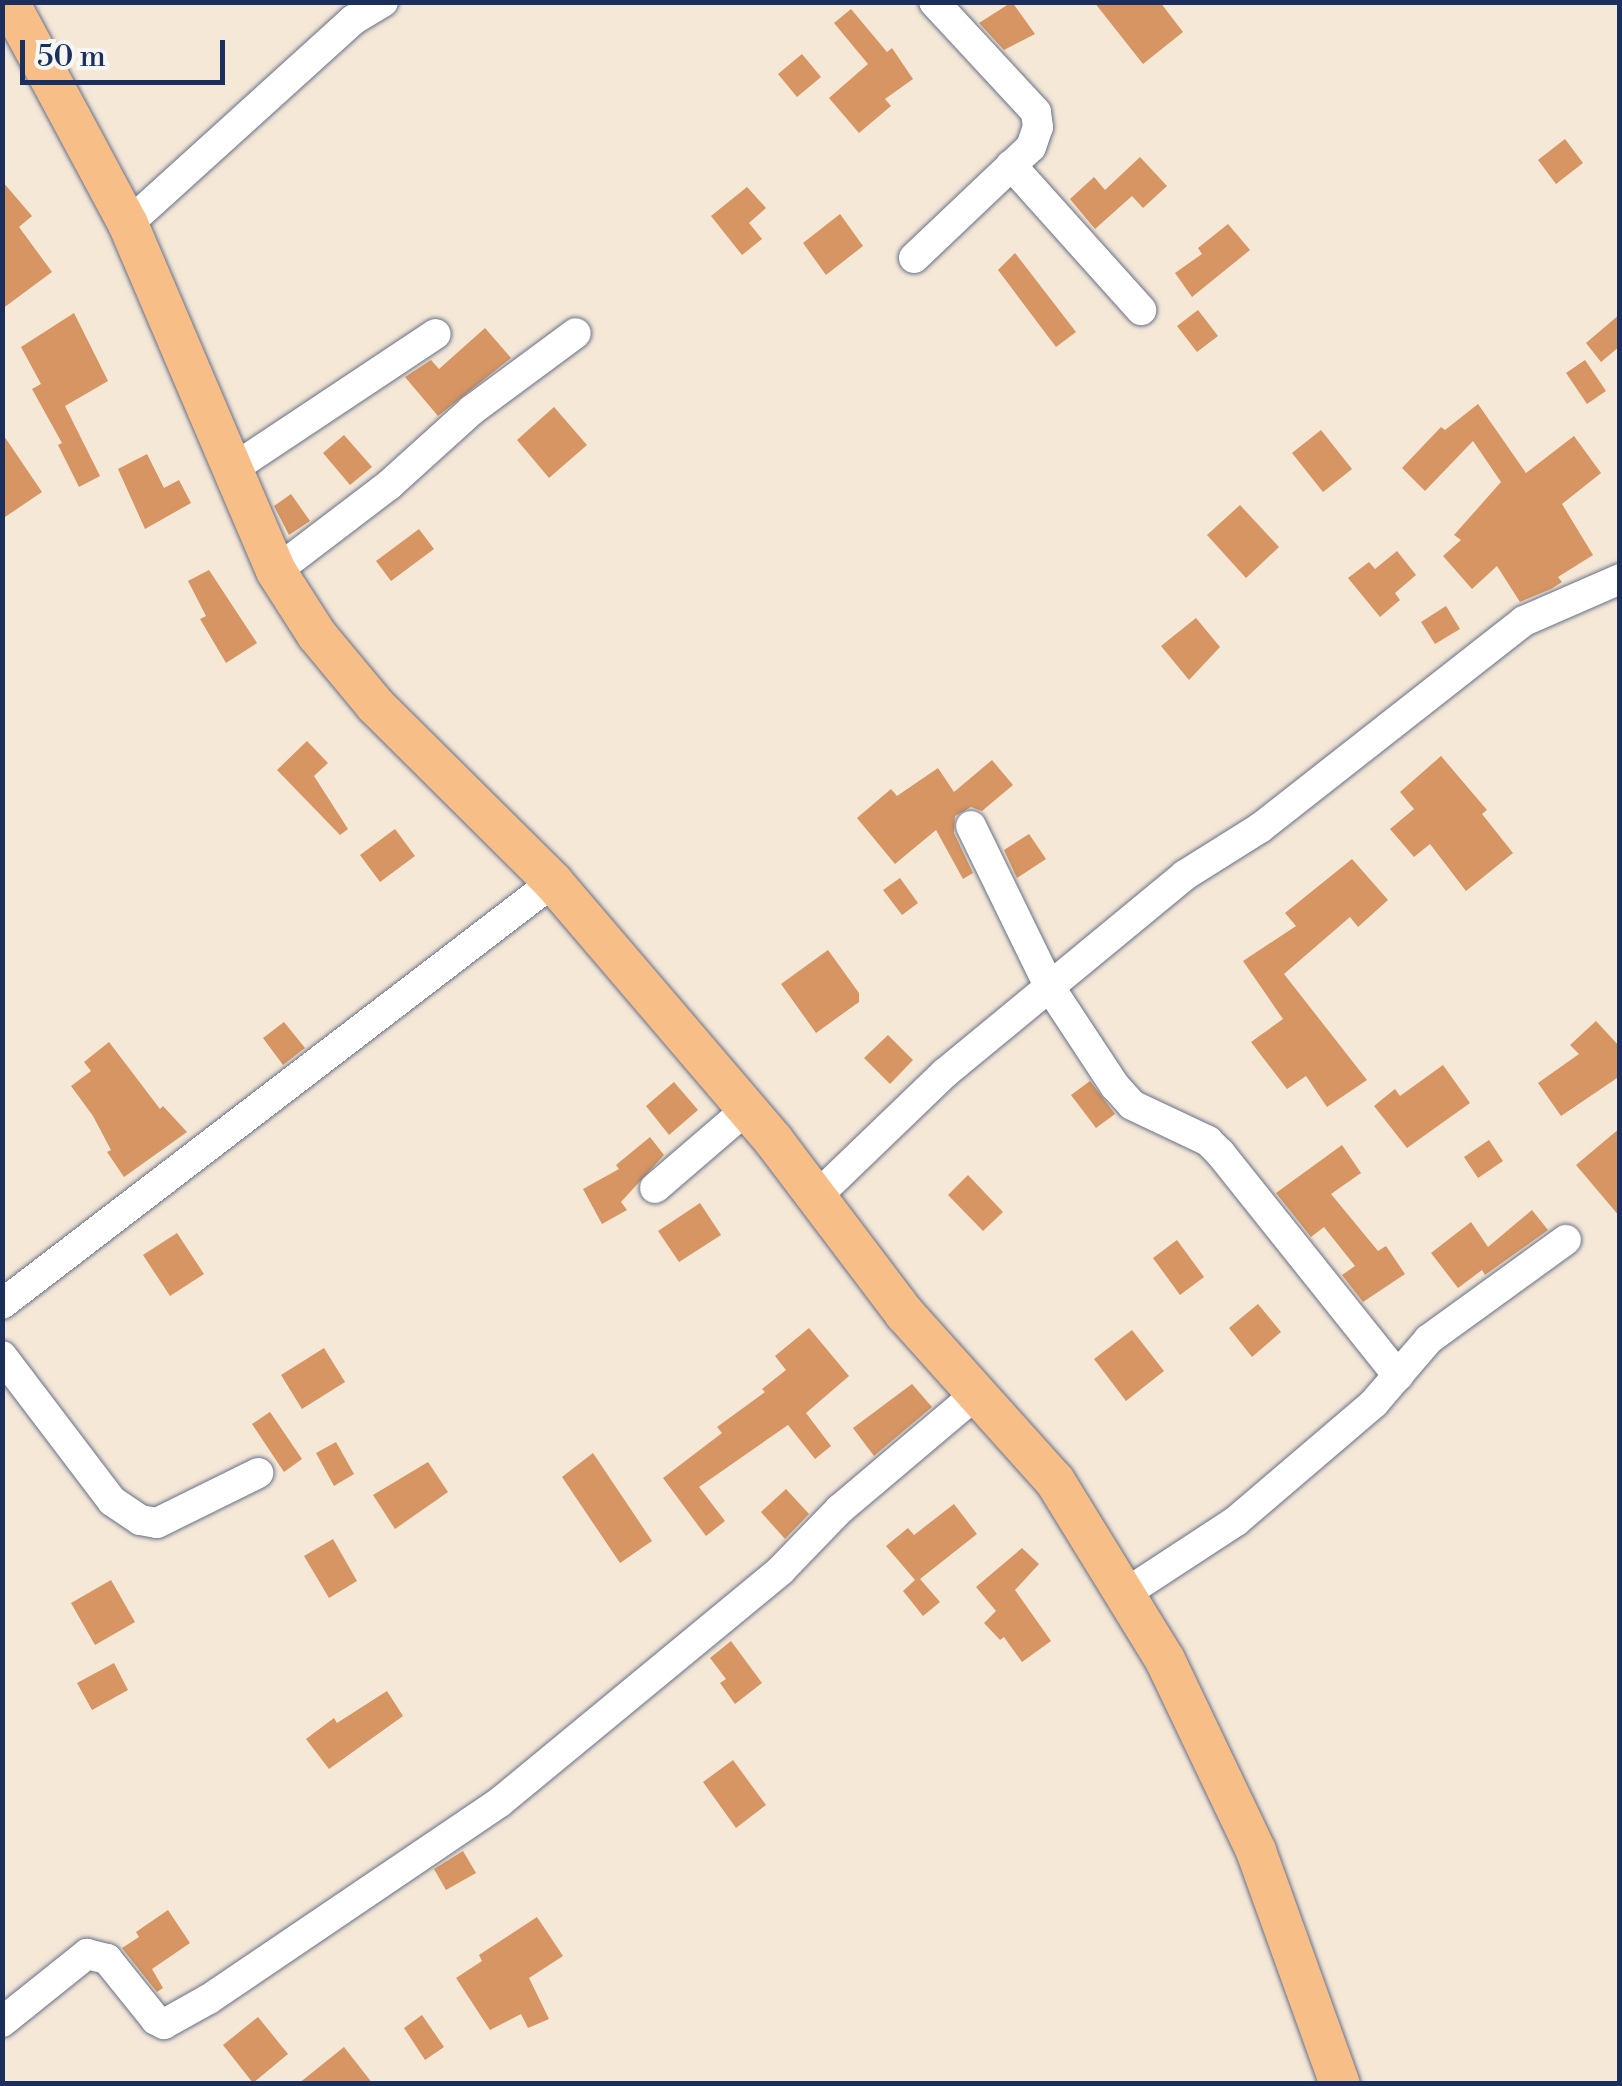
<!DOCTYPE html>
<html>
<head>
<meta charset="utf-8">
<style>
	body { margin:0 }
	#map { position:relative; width:1622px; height:2086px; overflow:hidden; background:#f5e8d7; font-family:"Libre Bodoni",serif }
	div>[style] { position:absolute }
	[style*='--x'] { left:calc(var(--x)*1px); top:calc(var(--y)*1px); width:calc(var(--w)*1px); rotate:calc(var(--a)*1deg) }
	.building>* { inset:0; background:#d69562 }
	.roads { filter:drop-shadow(0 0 2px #677088) drop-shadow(0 0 2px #677088) }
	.minor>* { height:30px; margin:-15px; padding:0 15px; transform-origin:15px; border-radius:15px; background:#fff }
	.major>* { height:40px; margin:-20px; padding:0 20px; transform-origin:20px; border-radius:20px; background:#f7be88 }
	span { translate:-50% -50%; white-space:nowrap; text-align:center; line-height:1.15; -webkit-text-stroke:10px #f6f6f2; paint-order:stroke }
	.frame { position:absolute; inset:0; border:5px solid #1b2f5e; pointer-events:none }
	.scale { position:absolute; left:20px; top:40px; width:205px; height:45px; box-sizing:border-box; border:5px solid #1b2f5e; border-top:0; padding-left:12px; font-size:30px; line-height:35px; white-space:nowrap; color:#1b2f5e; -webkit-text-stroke:8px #f6f6f2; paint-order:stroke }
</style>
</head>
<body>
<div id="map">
	<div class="building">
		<div style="clip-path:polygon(1012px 2px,1035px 34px,1004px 50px,979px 23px)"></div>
		<div style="clip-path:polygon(1094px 2px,1160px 2px,1183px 32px,1143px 64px)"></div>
		<div style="clip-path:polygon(851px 9px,887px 52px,892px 48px,913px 79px,885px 99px,891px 106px,859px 133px,829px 98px,868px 64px,834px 23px)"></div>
		<div style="clip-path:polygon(802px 54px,821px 77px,797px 97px,778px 74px)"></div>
		<div style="clip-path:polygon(1565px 139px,1583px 163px,1556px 184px,1538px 160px)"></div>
		<div style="clip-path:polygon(1140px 157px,1167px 186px,1143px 208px,1132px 196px,1095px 229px,1070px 199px,1094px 177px,1105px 190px)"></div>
		<div style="clip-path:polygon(2px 181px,32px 216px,19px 227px,52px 272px,2px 309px)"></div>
		<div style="clip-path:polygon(747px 187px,766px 208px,749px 223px,762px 239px,742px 255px,711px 216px)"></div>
		<div style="clip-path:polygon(840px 214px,863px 246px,826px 275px,803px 243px)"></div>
		<div style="clip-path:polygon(1228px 224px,1250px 250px,1192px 297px,1175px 273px,1202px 254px,1198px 248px)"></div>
		<div style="clip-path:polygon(1015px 253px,1076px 332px,1056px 347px,998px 270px)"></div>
		<div style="clip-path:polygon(1198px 310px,1218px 336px,1197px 352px,1177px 326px)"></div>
		<div style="clip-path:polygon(74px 313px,108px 381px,65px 406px,100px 476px,79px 487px,58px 445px,62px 443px,32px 389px,41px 384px,21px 347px)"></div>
		<div style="clip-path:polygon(1620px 314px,1620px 346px,1601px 362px,1586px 343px)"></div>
		<div style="clip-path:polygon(485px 328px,511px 358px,438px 416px,405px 377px,431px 360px,439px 369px)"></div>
		<div style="clip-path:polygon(1585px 360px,1606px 391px,1587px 404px,1566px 373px)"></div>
		<div style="clip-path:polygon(1478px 404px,1526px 473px,1574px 436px,1601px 473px,1562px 504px,1593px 555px,1558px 577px,1562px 582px,1551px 589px,1520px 602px,1497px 566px,1472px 589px,1443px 556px,1461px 540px,1454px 535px,1501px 482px,1473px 441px,1425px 491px,1402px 468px,1441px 427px,1445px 430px)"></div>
		<div style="clip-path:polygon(554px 407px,587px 445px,549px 478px,517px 440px)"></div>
		<div style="clip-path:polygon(1321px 430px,1352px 469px,1323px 492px,1292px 453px)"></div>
		<div style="clip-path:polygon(2px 433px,42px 492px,2px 519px)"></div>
		<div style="clip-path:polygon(344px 435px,372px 467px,350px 485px,323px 453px)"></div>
		<div style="clip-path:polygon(147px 454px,164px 488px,179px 480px,191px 503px,145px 529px,118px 469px)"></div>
		<div style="clip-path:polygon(291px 494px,310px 521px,289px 535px,274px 506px)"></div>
		<div style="clip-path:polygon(1240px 505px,1279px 547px,1246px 578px,1207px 535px)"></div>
		<div style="clip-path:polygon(419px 529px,434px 549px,391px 581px,376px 561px)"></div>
		<div style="clip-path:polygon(1397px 551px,1416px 575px,1395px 593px,1400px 600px,1380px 617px,1348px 578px,1369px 562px,1375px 569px)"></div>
		<div style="clip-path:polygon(209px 570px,257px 643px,226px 663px,200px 619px,206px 616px,188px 581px)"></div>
		<div style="clip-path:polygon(1446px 606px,1460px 629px,1435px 644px,1421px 622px)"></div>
		<div style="clip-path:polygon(1196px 618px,1220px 647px,1189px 680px,1161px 646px)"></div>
		<div style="clip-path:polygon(307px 741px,328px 763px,314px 776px,348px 829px,340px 835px,277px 770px)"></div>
		<div style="clip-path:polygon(1441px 756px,1487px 810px,1482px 814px,1513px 853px,1466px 891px,1430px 844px,1414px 857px,1390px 829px,1414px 809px,1400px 792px)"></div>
		<div style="clip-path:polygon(992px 760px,1013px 785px,982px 811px,971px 807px,955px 816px,954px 833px,973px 873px,963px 879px,936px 830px,895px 864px,857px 818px,891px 789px,897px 796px,938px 768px,954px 792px)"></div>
		<div style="clip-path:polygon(395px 829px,415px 856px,380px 882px,360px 855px)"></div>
		<div style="clip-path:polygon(1029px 834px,1046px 859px,1017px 878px,1004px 850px)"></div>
		<div style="clip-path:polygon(1352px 859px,1388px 900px,1358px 927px,1350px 917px,1284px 974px,1367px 1080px,1327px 1107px,1306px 1076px,1287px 1089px,1251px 1042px,1283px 1019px,1243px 961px,1296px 926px,1285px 913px)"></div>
		<div style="clip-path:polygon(900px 878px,918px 903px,902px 915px,883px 890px)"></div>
		<div style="clip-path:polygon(828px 950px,859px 993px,859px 1002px,816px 1033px,781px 984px)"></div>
		<div style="clip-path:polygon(1596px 1021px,1620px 1047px,1620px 1076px,1561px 1116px,1538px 1083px,1579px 1054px,1570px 1045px)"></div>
		<div style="clip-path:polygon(284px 1022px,305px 1048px,283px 1065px,263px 1038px)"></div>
		<div style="clip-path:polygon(888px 1035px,913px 1060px,890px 1084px,864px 1058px)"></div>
		<div style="clip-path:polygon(109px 1042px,160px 1109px,163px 1106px,187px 1132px,124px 1177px,107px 1152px,111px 1150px,93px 1116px,71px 1086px,91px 1071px,84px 1062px)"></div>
		<div style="clip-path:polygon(1443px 1065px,1470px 1103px,1407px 1148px,1374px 1106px,1395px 1089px,1400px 1096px)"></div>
		<div style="clip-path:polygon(1090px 1081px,1115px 1114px,1096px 1128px,1071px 1095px)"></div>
		<div style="clip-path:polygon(674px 1082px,698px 1110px,669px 1135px,646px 1106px)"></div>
		<div style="clip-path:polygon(1620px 1128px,1620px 1217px,1576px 1165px)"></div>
		<div style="clip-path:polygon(650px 1137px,664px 1155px,621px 1202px,627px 1210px,602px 1224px,583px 1189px,619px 1169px,616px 1165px)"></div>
		<div style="clip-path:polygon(1489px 1140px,1503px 1161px,1478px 1178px,1464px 1157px)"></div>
		<div style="clip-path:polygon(1342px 1145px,1361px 1173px,1331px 1194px,1378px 1251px,1386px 1246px,1405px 1274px,1363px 1302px,1342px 1275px,1355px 1266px,1324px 1227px,1311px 1237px,1276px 1193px)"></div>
		<div style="clip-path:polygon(968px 1175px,1003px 1212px,983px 1231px,948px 1195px)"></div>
		<div style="clip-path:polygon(700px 1203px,721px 1235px,679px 1262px,658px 1231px)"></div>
		<div style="clip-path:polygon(1532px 1210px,1548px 1230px,1485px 1275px,1482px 1270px,1458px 1288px,1431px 1253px,1471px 1222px,1488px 1247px)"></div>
		<div style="clip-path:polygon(177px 1233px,204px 1274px,170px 1296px,143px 1255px)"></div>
		<div style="clip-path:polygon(1177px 1240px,1204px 1277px,1180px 1295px,1153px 1258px)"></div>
		<div style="clip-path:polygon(1258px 1304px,1281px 1332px,1252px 1357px,1229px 1328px)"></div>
		<div style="clip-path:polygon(809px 1328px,849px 1376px,806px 1413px,831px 1446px,815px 1459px,788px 1425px,699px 1487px,725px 1521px,706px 1536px,663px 1478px,722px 1433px,717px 1427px,765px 1392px,762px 1389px,786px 1370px,775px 1356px)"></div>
		<div style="clip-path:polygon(1132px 1330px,1164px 1371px,1126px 1401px,1094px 1359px)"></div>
		<div style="clip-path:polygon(324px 1348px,345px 1382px,302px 1409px,281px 1375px)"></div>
		<div style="clip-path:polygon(912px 1384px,932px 1407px,874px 1456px,853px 1428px)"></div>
		<div style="clip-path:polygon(270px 1412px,302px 1459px,284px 1472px,252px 1424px)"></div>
		<div style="clip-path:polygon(336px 1442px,354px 1474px,334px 1486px,316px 1453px)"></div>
		<div style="clip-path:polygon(593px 1453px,652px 1541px,620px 1563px,562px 1477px)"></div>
		<div style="clip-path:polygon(428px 1462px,448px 1492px,395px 1529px,373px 1495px)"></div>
		<div style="clip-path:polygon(786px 1489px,809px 1514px,785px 1539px,761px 1512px)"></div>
		<div style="clip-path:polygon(954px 1504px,977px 1534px,920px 1579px,940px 1602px,923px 1616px,903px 1591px,915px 1580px,886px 1546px,908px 1528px,914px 1535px)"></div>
		<div style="clip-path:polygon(333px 1539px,357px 1581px,329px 1598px,304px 1556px)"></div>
		<div style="clip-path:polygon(1022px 1548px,1039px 1564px,1015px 1590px,1051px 1641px,1022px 1662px,1004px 1637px,1000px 1640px,984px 1623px,996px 1611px,976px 1587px)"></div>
		<div style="clip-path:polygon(111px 1580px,135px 1622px,95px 1645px,71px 1603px)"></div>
		<div style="clip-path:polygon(731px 1641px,762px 1683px,735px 1704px,720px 1683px,726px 1679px,710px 1658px)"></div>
		<div style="clip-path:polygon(114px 1663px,128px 1690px,92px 1710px,77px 1683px)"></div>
		<div style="clip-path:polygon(387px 1691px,403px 1716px,329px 1769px,306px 1739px,334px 1718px,337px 1723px)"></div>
		<div style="clip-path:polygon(733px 1760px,766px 1805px,736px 1828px,703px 1782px)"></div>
		<div style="clip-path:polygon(463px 1851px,476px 1873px,446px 1890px,434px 1869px)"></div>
		<div style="clip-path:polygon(168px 1910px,190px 1943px,152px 1969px,163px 1988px,157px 1992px,122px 1948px,139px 1937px,136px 1932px)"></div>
		<div style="clip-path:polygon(537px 1917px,563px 1956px,529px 1978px,549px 2019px,528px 2028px,521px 2014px,490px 2030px,456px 1978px,482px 1961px,479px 1955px)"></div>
		<div style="clip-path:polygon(422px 2015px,444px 2047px,425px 2060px,404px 2028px)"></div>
		<div style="clip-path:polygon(258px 2017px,288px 2054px,253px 2083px,223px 2045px)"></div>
		<div style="clip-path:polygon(344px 2047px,373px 2084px,298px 2084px)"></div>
	</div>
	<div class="roads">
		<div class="minor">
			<div style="--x:1011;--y:165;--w:195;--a:48.1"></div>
			<div style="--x:128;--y:224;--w:304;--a:-42.2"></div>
			<div style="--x:353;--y:20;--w:35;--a:-31"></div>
			<div style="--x:914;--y:258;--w:161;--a:-43.5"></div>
			<div style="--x:1031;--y:147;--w:21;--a:-71"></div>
			<div style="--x:1038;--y:127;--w:15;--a:-98"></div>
			<div style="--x:1036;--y:112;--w:150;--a:-132.8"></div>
			<div style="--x:234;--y:468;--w:242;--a:-33.6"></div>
			<div style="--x:276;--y:571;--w:142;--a:-37.3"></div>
			<div style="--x:389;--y:485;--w:112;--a:-42.1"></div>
			<div style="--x:472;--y:410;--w:129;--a:-36.5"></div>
			<div style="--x:971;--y:826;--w:178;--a:64"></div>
			<div style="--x:1049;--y:986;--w:120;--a:56.6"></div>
			<div style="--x:1115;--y:1086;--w:25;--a:48"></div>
			<div style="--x:1132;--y:1105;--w:84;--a:25.3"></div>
			<div style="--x:1208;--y:1141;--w:18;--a:45"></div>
			<div style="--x:1221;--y:1154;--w:284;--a:51.4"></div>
			<div style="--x:655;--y:1188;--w:121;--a:-40.7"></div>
			<div style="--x:815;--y:1198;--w:180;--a:-43.9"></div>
			<div style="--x:945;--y:1073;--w:311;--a:-39.5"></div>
			<div style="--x:1185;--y:875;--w:89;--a:-32.1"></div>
			<div style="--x:1260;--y:828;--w:335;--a:-38.1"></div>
			<div style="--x:1524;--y:621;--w:105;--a:-23.6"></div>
			<div style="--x:2;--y:1304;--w:694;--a:-37.45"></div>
			<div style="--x:2;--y:1356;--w:182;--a:52.8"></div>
			<div style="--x:112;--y:1501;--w:34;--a:34"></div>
			<div style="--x:140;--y:1520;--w:17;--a:10"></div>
			<div style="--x:157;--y:1523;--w:113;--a:-26.3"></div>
			<div style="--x:1123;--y:1595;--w:135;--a:-33.2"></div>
			<div style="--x:1236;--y:1521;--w:182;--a:-40.5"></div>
			<div style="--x:1374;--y:1403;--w:84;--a:-49.3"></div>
			<div style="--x:1429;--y:1339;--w:169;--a:-35.9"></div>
			<div style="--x:2;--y:2022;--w:109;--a:-38.7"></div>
			<div style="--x:87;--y:1954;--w:21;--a:14"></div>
			<div style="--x:107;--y:1959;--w:78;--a:51.2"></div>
			<div style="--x:156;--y:2020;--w:9;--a:27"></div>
			<div style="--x:164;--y:2024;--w:51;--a:-29.1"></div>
			<div style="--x:209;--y:1999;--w:351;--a:-34.1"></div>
			<div style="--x:500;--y:1802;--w:364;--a:-39.5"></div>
			<div style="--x:781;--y:1570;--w:85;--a:-46"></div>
			<div style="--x:840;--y:1509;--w:178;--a:-40.2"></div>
		</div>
		<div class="major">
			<div style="--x:9;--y:2;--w:252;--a:61.8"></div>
			<div style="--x:128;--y:224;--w:377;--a:66.9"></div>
			<div style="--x:276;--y:571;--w:76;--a:57.4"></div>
			<div style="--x:317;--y:635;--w:92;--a:50.3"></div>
			<div style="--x:376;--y:706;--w:250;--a:44.8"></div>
			<div style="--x:553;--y:882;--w:340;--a:49.5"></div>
			<div style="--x:774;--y:1141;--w:217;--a:52.9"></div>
			<div style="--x:905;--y:1314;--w:224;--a:48.1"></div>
			<div style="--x:1055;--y:1481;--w:210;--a:58.4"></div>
			<div style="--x:1165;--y:1660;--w:212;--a:64.5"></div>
			<div style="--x:1256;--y:1851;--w:248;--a:70.2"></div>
		</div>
	</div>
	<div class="frame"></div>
	<div class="scale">50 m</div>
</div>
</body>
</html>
